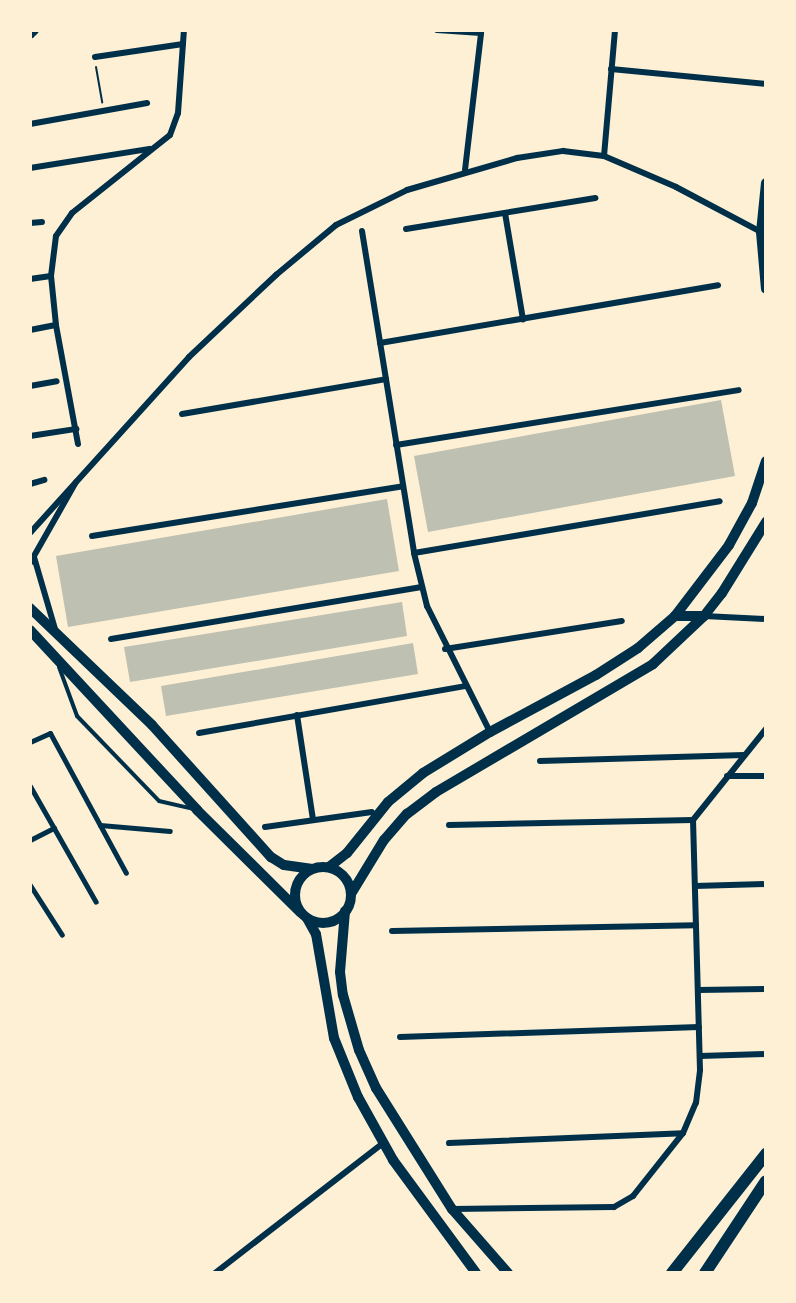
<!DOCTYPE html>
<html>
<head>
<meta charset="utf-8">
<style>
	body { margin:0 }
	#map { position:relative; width:796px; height:1303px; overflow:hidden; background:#fdf0d5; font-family:"Zilla Slab",serif }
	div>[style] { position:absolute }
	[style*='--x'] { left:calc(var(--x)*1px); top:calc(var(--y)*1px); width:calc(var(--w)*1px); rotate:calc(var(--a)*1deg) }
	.building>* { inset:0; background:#bec0b2 }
	.path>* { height:2px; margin:-1px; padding:0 1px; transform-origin:1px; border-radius:1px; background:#003049 }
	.service>* { height:4px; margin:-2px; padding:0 2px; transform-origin:2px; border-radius:2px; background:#003049 }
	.pedestrian>* { height:5px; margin:-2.5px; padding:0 2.5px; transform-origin:2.5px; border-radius:2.5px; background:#003049 }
	.minor>* { height:6px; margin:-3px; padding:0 3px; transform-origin:3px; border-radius:3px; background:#003049 }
	.secondary>* { height:10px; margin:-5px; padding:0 5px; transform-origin:5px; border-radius:5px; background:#003049 }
	.secondary>.ring { margin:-5px; padding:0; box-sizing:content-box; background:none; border:10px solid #003049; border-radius:50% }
	.trunk>* { height:12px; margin:-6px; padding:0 6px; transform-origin:6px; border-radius:6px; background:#003049 }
	span { translate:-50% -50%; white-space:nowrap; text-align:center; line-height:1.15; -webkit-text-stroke:6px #fdf0d5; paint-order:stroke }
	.frame { position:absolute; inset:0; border:32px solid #fdf0d5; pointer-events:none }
</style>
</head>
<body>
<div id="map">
	<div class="building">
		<div style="clip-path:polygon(721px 400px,735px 476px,428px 532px,414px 456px)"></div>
		<div style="clip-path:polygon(387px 499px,399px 571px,68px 627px,56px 556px)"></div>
		<div style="clip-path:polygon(402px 602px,407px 636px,130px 682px,124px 647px)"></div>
		<div style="clip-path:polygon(413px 643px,418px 674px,166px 716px,161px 686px)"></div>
	</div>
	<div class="path">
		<div style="--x:96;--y:67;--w:36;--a:80"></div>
	</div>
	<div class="service">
		<div style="--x:59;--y:667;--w:52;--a:69.8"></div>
		<div style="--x:77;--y:716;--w:118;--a:46"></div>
		<div style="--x:159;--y:801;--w:35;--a:13"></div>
	</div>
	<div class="pedestrian">
		<div style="--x:30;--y:742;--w:22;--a:-24"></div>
		<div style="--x:50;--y:733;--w:159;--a:61.5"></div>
		<div style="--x:30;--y:786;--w:133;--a:60.4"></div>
		<div style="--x:100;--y:825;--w:70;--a:4.9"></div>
		<div style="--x:30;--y:840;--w:27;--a:-27"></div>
		<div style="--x:30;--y:885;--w:59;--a:57.4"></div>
	</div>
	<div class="minor">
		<div style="--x:437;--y:30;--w:44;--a:3.9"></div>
		<div style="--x:95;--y:57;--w:89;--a:-8.4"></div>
		<div style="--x:611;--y:69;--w:156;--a:5.5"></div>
		<div style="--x:30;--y:124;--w:119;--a:-10.2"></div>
		<div style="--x:604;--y:156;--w:126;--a:-85"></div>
		<div style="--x:30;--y:168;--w:121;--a:-9.1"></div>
		<div style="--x:465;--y:170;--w:138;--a:-83.3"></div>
		<div style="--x:505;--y:213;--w:108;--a:80.4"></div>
		<div style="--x:30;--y:223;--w:12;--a:-5"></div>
		<div style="--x:406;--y:229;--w:192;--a:-9.3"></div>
		<div style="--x:362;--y:231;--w:326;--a:80.8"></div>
		<div style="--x:414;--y:553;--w:55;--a:76.2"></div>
		<div style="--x:427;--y:606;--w:141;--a:63.4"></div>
		<div style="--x:30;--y:279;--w:21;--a:-8"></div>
		<div style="--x:30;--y:330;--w:26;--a:-11"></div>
		<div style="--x:380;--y:343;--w:343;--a:-9.7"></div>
		<div style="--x:30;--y:386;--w:27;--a:-10"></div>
		<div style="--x:182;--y:414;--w:207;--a:-9.7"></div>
		<div style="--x:30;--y:436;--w:47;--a:-8.7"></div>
		<div style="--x:78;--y:444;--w:121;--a:-100.5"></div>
		<div style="--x:56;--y:325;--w:49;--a:-95.8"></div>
		<div style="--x:51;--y:276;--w:40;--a:-82.9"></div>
		<div style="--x:56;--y:236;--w:28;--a:-55"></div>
		<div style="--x:72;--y:213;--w:125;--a:-38.5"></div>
		<div style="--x:170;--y:135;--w:23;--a:-70"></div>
		<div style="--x:178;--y:113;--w:83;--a:-85.9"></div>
		<div style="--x:396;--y:445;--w:347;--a:-9.1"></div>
		<div style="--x:30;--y:484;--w:15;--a:-16"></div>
		<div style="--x:30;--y:533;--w:237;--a:-47.9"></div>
		<div style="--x:189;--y:357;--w:120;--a:-43.3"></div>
		<div style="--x:276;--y:275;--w:78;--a:-39.8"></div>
		<div style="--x:336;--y:225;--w:79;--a:-26.2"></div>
		<div style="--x:407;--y:190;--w:115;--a:-16.2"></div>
		<div style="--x:517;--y:158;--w:47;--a:-8.7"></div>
		<div style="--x:563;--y:151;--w:41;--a:7"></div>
		<div style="--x:604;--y:156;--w:78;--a:23.3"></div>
		<div style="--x:676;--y:187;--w:96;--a:27.9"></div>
		<div style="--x:92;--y:536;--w:315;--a:-9.1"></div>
		<div style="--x:414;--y:553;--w:310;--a:-9.6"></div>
		<div style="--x:34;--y:557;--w:75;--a:73.7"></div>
		<div style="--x:30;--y:563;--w:93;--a:-60.4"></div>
		<div style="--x:704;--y:616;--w:62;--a:2.8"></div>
		<div style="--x:111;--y:639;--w:315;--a:-9.5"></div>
		<div style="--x:445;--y:649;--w:179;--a:-9"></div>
		<div style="--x:297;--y:715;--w:106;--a:81.3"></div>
		<div style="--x:199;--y:733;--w:270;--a:-10"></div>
		<div style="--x:540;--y:761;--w:204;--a:-1.7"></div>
		<div style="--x:727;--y:776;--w:39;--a:0"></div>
		<div style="--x:449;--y:825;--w:244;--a:-1.2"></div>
		<div style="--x:265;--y:827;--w:108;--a:-8"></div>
		<div style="--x:695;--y:886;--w:71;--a:-1.6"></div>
		<div style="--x:392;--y:931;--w:304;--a:-1.1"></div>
		<div style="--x:698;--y:990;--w:68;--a:-0.8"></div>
		<div style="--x:400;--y:1037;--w:299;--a:-1.9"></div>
		<div style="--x:700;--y:1056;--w:66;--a:-1.7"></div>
		<div style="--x:449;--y:1143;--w:234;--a:-2.4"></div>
		<div style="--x:452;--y:1209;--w:162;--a:-0.7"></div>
		<div style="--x:614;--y:1207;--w:22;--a:-30"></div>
		<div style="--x:633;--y:1196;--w:80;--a:-51.6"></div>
		<div style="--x:683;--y:1133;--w:33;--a:-67"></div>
		<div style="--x:696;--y:1103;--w:33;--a:-83"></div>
		<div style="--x:700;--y:1070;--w:250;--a:-91.6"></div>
		<div style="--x:693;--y:820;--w:117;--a:-51.3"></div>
		<div style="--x:215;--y:1273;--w:212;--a:-37.7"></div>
	</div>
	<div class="secondary">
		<div style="--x:30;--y:34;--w:6;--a:-45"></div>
		<div style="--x:766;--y:183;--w:49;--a:95.8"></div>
		<div style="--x:761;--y:232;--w:57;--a:85"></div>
		<div style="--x:30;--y:608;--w:169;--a:43.8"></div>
		<div style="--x:152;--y:725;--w:178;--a:48"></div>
		<div style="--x:271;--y:857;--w:15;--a:32"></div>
		<div style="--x:284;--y:865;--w:27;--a:8"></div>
		<div style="--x:675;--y:616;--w:29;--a:0"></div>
		<div style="--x:30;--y:630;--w:246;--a:47.1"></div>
		<div style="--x:197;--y:810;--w:146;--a:44.7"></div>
		<div style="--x:329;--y:867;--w:23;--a:-38"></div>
		<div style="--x:347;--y:853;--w:65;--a:-51.2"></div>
		<div style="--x:388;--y:802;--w:45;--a:-39.6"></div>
		<div style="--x:423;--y:773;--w:79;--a:-31.5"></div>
		<div style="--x:490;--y:732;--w:120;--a:-28.3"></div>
		<div style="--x:596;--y:675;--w:50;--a:-32.7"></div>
		<div style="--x:638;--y:648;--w:49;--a:-40.9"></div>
		<div style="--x:675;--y:616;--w:89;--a:-52.7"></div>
		<div style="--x:729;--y:545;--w:48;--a:-61.3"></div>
		<div style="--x:752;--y:503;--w:44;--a:-71.6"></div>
		<div class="ring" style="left:295px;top:867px;width:46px;height:46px"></div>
		<div style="--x:351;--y:894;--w:63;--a:-58.6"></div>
		<div style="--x:384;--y:840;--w:35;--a:-49"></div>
		<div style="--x:407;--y:814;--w:36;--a:-37"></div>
		<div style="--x:436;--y:792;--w:252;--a:-30.5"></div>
		<div style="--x:653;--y:664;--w:70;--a:-43.3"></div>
		<div style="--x:704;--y:616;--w:29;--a:-52"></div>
		<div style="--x:722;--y:593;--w:84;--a:-58.2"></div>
		<div style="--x:345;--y:911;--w:61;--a:94.7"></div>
		<div style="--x:340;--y:972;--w:23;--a:83"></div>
		<div style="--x:343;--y:995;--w:57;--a:73.8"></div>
		<div style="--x:359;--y:1050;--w:42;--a:65.9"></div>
		<div style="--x:376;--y:1088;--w:143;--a:57.9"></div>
		<div style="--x:452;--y:1209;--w:85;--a:48.8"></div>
		<div style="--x:307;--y:918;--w:18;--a:61"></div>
		<div style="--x:316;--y:934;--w:106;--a:80.2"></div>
		<div style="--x:334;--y:1038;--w:64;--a:67.9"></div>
		<div style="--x:358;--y:1097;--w:72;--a:60.9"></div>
		<div style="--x:393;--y:1160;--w:140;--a:53.7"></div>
	</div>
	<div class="trunk">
		<div style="--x:672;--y:1273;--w:152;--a:-51.7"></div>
		<div style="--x:705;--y:1273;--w:110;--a:-56.5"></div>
	</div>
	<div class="frame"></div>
</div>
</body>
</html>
